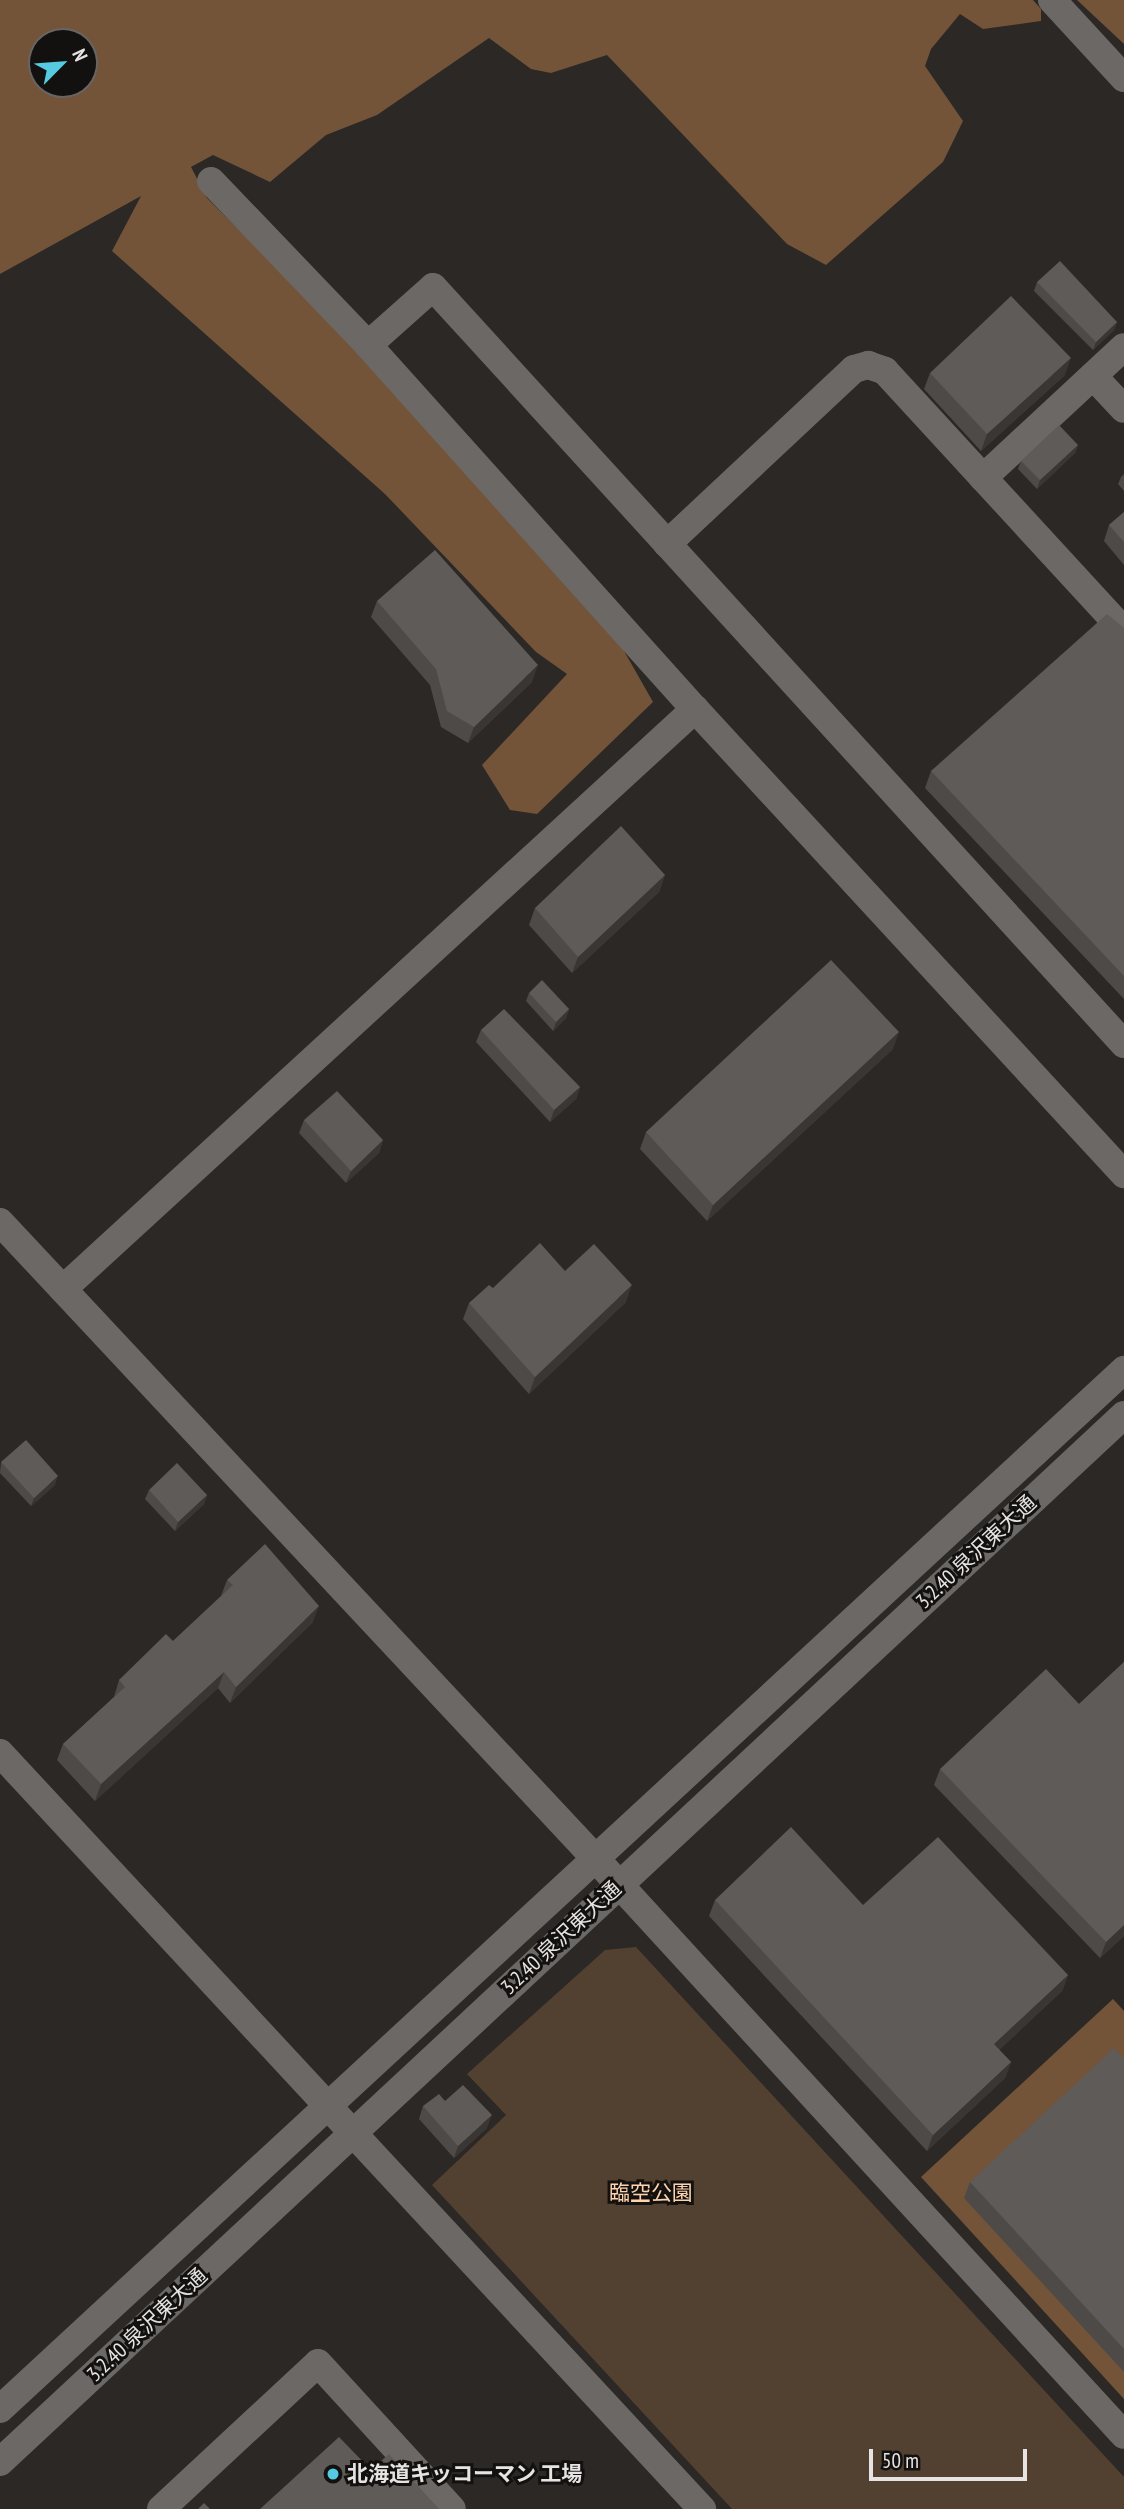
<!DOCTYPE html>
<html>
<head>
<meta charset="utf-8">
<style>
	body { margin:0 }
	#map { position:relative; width:1124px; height:2509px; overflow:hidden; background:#2b2825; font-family:"PT Sans Narrow","Noto Sans JP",sans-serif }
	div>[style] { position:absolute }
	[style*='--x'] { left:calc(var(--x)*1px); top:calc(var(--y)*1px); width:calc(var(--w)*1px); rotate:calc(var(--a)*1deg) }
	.green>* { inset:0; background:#524030 }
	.forest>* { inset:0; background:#735439 }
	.minor>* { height:28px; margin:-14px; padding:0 14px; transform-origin:14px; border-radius:14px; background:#6c6865 }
	.wall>* { inset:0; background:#4e4a48 }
	.shaded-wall>* { inset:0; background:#393633 }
	.building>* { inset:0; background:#5f5b58 }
	.dots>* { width:19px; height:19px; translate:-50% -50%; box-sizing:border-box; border:4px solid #121110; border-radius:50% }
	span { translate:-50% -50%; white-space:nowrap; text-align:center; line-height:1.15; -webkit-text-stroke:6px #121110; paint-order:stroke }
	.street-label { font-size:21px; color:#e6e3e2 }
	.park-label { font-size:21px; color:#fdd2ac }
	.poi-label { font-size:21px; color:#e6e3e2; font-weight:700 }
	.left { translate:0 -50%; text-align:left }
	.north { position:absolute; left:28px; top:28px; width:70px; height:70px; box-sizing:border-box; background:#121110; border:2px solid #676564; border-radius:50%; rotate:65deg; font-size:19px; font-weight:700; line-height:28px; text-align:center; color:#e6e3e2 }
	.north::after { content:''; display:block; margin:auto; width:24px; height:32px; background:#55cae0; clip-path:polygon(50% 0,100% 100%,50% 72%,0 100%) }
	.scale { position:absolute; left:869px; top:2449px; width:158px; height:32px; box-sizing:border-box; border:4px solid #e6e3e2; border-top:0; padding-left:9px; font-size:21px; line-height:24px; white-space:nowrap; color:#e6e3e2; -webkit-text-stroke:5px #121110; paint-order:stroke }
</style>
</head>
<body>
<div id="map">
	<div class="green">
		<div style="clip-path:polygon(636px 1947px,1124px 2477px,1124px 2509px,732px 2509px,432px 2185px,506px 2115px,467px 2074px,605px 1950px)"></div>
	</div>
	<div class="forest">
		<div style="clip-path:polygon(evenodd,0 0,1033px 0,1041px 9px,1041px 21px,983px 29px,960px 14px,931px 49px,925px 66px,963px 121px,943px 162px,826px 265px,787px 244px,607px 55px,551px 73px,531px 69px,489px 38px,377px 115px,326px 135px,270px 182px,213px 155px,191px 167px,207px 198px,322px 313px,615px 635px,653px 702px,537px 814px,510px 810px,482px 765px,567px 674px,536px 652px,385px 494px,112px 251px,141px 196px,0 274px,0 0,42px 42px,84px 42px,84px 84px,42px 84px,42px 42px)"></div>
		<div style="clip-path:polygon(1077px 0,1124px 0,1124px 44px)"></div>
		<div style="clip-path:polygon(1113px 1999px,1124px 2011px,1124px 2399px,921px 2177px)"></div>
	</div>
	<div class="minor">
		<div style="--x:1052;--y:0;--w:106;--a:47.3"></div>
		<div style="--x:211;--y:181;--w:227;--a:46.2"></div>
		<div style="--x:368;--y:345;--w:489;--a:48.1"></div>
		<div style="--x:368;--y:345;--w:87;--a:-41.7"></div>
		<div style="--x:433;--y:287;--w:1025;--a:47.61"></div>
		<div style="--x:1093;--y:376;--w:45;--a:46.8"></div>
		<div style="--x:983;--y:478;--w:192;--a:-42.9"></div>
		<div style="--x:667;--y:544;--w:256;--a:-43.1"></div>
		<div style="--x:854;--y:369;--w:15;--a:-16"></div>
		<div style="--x:868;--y:365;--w:18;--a:19"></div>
		<div style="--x:885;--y:371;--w:353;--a:47.4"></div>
		<div style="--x:0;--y:1222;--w:870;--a:46.91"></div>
		<div style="--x:594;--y:1857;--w:784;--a:47.48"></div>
		<div style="--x:63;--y:1289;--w:858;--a:-42.54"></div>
		<div style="--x:695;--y:709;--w:633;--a:47.31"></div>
		<div style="--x:0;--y:1753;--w:1032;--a:47.12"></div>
		<div style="--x:0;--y:2409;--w:1531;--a:-42.75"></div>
		<div style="--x:0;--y:2462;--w:1536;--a:-42.97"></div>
		<div style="--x:161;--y:2509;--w:214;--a:-42.9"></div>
		<div style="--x:318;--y:2363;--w:198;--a:47.5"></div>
	</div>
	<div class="wall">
		<div style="clip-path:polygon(1037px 282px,1117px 322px,1114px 330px,1093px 350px,1034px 291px)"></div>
		<div style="clip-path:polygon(930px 373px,1065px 375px,981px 451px,924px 389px)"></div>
		<div style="clip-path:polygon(1078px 445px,1075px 453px,1037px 489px,1018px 469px,1021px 461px)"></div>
		<div style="clip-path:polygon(1124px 474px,1124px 491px,1118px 484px,1121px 477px)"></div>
		<div style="clip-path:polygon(1124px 512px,1124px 565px,1104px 541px,1109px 525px)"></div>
		<div style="clip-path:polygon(377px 601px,532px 682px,468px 743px,441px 727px,430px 685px,371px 617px)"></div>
		<div style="clip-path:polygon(1124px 628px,1124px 999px,925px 788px,931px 771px)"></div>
		<div style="clip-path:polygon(665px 875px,659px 892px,572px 973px,529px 925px,535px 908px)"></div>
		<div style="clip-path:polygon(529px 993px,569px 1009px,566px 1018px,553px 1031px,526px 1001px)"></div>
		<div style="clip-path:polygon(481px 1030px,580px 1087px,576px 1099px,550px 1122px,476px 1042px)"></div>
		<div style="clip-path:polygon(893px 1049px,707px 1221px,640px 1149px,646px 1132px)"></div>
		<div style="clip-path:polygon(304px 1120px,383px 1140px,379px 1153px,346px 1183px,299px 1133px)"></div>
		<div style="clip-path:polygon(565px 1271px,626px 1302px,529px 1394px,463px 1319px,469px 1303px,493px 1288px)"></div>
		<div style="clip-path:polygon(1px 1462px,55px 1485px,31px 1506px,0 1473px)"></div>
		<div style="clip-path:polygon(149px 1490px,207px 1495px,204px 1504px,175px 1531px,145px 1499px)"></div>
		<div style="clip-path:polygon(227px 1580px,313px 1622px,230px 1703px,218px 1688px,95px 1801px,57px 1760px,63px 1744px,114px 1697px,119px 1680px,173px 1641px,221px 1596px)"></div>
		<div style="clip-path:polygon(1124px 1662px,1124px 1936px,1100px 1958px,934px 1785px,940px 1769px,1079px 1704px)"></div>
		<div style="clip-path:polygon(715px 1900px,863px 1905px,1068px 1975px,1062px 1991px,999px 2050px,1011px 2062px,1005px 2078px,927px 2151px,709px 1916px)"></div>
		<div style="clip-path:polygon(1124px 2059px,1124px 2372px,964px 2198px,970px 2182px)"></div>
		<div style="clip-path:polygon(445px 2101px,487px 2128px,454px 2158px,419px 2119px,423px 2106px)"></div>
	</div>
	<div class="shaded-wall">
		<div style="clip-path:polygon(1117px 322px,1114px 330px,1093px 350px,1096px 342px)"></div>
		<div style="clip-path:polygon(1071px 358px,1065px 375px,981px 451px,987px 434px)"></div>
		<div style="clip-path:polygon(1078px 445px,1075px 453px,1037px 489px,1040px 480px)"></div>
		<div style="clip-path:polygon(538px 665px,532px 682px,468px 743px,474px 727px)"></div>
		<div style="clip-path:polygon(665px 875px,659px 892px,572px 973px,578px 957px)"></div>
		<div style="clip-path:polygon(569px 1009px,566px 1018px,553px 1031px,556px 1022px)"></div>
		<div style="clip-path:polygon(899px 1032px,893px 1049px,707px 1221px,713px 1205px)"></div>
		<div style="clip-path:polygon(580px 1087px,576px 1099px,550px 1122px,554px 1110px)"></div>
		<div style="clip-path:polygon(383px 1140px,379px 1153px,346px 1183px,351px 1171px)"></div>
		<div style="clip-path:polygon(632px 1285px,626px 1302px,529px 1394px,535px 1377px)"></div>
		<div style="clip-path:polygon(58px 1476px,55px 1485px,31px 1506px,34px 1498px)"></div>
		<div style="clip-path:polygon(207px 1495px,204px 1504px,175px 1531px,178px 1522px)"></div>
		<div style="clip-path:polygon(319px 1606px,313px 1622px,230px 1703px,236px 1687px)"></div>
		<div style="clip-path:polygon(224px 1672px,218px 1688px,95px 1801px,101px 1784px)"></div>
		<div style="clip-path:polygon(1124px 1925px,1124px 1936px,1100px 1958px,1106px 1942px)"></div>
		<div style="clip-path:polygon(1068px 1975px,1062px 1991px,988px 2061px,994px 2044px)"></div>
		<div style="clip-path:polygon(1011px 2062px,1005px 2078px,927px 2151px,933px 2135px)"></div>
		<div style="clip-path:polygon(492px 2115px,487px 2128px,454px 2158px,458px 2146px)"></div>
	</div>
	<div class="building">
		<div style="clip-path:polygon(1060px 261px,1117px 322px,1096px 342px,1037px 282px)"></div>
		<div style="clip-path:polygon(1011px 296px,1071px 358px,987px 434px,930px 373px)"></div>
		<div style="clip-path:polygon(1059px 425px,1078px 445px,1040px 480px,1021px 461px)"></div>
		<div style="clip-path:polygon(1124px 512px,1124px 542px,1109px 525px)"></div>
		<div style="clip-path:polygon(435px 550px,538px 665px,474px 727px,447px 711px,436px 669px,377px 601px)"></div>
		<div style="clip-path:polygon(1107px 614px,1124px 628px,1124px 976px,931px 771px)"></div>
		<div style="clip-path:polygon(621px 826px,665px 875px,578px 957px,535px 908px)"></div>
		<div style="clip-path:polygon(831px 960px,899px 1032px,713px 1205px,646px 1132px)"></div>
		<div style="clip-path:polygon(542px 980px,569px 1009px,556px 1022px,529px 993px)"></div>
		<div style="clip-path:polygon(504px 1009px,580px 1087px,554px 1110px,481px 1030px)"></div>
		<div style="clip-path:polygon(337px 1091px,383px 1140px,351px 1171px,304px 1120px)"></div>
		<div style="clip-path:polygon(540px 1243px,565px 1271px,594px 1244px,632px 1285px,535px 1377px,469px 1303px,489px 1285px,493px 1288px)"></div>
		<div style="clip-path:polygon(26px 1440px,58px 1476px,34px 1498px,1px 1462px)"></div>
		<div style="clip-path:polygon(177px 1463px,207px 1495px,178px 1522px,149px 1490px)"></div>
		<div style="clip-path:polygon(265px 1544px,319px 1606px,236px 1687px,224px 1672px,101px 1784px,63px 1744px,125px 1687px,119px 1680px,166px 1634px,173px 1641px,233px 1585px,227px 1580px)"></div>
		<div style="clip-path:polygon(1124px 1662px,1124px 1925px,1106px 1942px,940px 1769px,1046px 1669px,1079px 1704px)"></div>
		<div style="clip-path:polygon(791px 1827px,863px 1905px,938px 1837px,1068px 1975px,994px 2044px,1011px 2062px,933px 2135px,715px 1900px)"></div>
		<div style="clip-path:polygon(1114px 2048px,1124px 2059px,1124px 2349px,970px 2182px)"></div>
		<div style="clip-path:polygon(463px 2085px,492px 2115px,458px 2146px,423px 2106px,439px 2094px,445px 2101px)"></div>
		<div style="clip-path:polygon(339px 2437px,371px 2470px,389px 2454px,439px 2509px,260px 2509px)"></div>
		<div style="clip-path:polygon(204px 2503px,210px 2509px,198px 2509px)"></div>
	</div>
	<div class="dots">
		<div style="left:333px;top:2474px;background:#55cae0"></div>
	</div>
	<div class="street-label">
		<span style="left:976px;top:1552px;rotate:-43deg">3.2.40 泉沢東大通</span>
		<span style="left:561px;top:1938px;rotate:-43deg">3.2.40 泉沢東大通</span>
		<span style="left:147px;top:2325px;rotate:-43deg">3.2.40 泉沢東大通</span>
	</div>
	<div class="park-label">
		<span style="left:651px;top:2193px">臨空公園</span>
	</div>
	<div class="poi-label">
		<span class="left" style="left:347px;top:2474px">北海道キッコーマン 工場</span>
	</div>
	<div class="north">N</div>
	<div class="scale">50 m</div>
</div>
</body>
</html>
